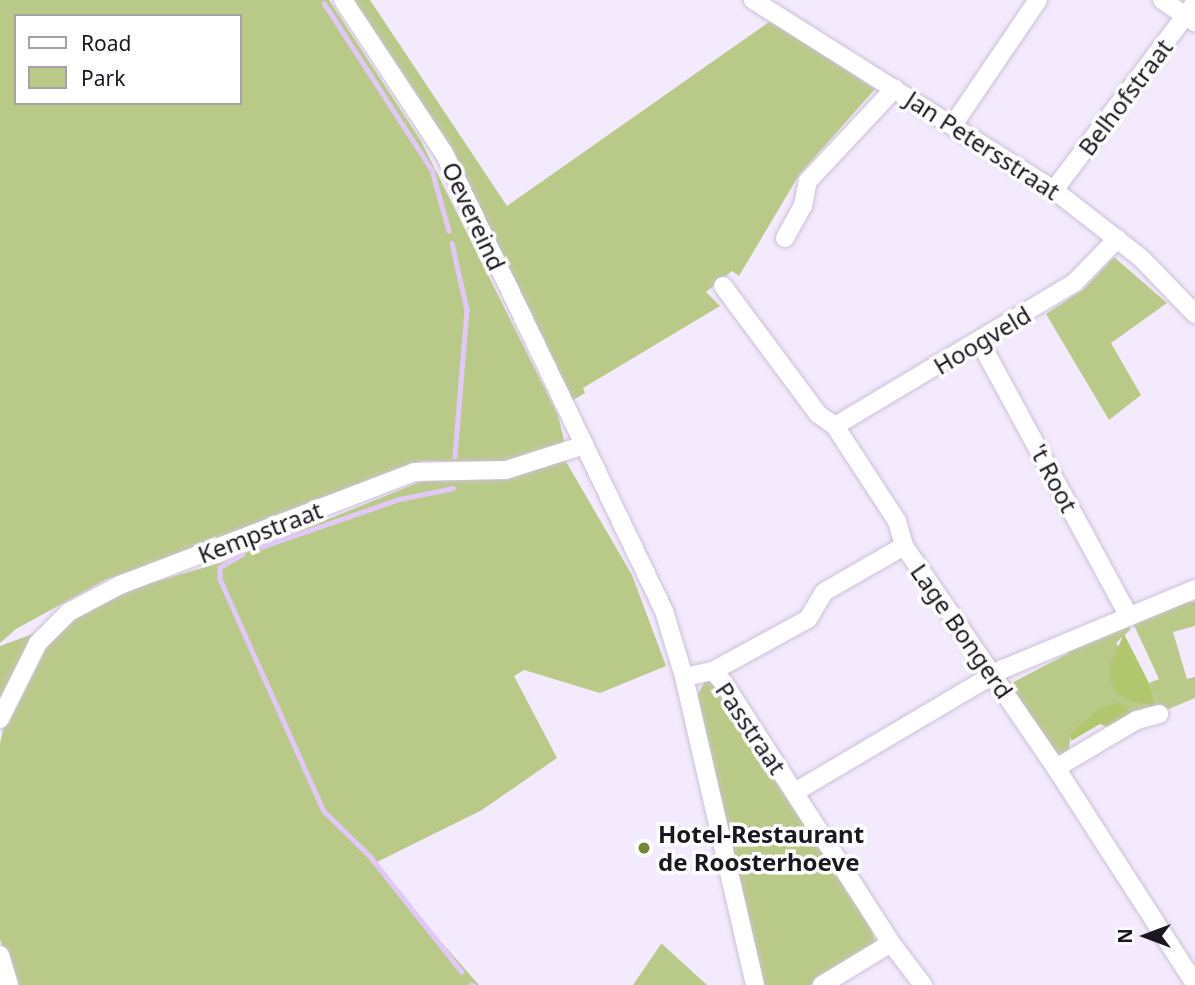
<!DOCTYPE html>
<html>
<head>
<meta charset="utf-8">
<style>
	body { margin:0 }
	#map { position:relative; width:1195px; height:985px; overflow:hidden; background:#f4eafd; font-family:"Noto Sans",sans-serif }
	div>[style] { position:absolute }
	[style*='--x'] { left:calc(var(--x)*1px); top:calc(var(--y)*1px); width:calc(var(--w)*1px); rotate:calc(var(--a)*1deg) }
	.green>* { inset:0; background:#b9ca88 }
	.forest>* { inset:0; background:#b1c76e }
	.stream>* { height:4.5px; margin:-2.25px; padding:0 2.25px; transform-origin:2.25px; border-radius:2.25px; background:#e2c8f8 }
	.roads { filter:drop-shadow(0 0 2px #ccc0d7) drop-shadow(0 0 2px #ccc0d7) }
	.minor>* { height:18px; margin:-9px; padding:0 9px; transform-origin:9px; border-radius:9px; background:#fff }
	.dots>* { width:19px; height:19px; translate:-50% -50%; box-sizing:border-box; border:4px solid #fff; border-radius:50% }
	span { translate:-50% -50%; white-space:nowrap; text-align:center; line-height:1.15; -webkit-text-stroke:7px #fff; paint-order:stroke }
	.street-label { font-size:24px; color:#1b171f }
	.poi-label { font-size:24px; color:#1b171f; font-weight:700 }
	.left { translate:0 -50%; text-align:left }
	.legend { position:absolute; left:14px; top:14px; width:228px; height:91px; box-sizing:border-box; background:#fff; border:2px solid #a4a2a5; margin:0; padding:9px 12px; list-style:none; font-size:21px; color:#1b171f }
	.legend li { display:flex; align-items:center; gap:14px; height:35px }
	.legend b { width:35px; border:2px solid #a4a2a5 }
	.north { position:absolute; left:1111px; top:901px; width:70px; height:70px; -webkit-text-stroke:5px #fff; paint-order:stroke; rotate:270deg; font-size:19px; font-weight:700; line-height:28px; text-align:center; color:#1b171f }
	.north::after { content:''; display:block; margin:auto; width:24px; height:32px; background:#1b171f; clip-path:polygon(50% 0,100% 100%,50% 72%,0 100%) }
</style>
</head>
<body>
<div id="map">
	<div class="green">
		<div style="clip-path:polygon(evenodd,0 0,329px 0,421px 141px,558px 415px,565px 444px,515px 461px,422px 461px,166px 561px,107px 579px,16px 629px,0 643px,0 0,16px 16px,240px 16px,240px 103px,16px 103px,16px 16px)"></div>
		<div style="clip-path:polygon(352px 0,370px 0,507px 206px,772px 20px,875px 89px,799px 175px,739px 276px,732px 271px,706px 292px,720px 306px,583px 388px,585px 393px,573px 400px,447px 143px)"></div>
		<div style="clip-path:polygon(1114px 257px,1167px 303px,1111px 343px,1141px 395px,1109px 420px,1046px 314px,1084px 289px)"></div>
		<div style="clip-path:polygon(565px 460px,632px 575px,666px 666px,600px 693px,524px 670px,514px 676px,557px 758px,482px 810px,373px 864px,479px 985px,15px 985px,0 939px,0 744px,8px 706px,23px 678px,64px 622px,129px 589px,220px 563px,422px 481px,445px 477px,500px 478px)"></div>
		<div style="clip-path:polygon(1186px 602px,1195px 602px,1195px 626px,1173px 632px,1187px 679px,1195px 677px,1195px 698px,1159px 713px,1135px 715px,1119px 703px,1070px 737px,1069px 752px,1058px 760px,1008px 685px,1067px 654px,1070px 646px,1129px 625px,1130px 630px,1116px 643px,1157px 705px,1149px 683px,1159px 679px,1133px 623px)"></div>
		<div style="clip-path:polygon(41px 631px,0 705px,0 646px)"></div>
		<div style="clip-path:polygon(705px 681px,711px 682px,864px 912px,877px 945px,810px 985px,764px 985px,697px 696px)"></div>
		<div style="clip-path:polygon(661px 944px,662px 944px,707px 985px,633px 985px)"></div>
	</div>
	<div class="forest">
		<div style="clip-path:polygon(1124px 634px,1149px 683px,1157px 706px,1130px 701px,1117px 693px,1111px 682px,1110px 665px)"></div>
		<div style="clip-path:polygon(1119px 702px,1135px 715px,1109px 728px,1100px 724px,1071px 741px,1070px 735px,1097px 710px)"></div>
	</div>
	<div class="stream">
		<div style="--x:324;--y:3;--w:199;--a:57.1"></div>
		<div style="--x:432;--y:170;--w:63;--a:74.4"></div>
		<div style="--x:452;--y:243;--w:69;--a:77.4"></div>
		<div style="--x:467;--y:310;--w:147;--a:94.7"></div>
		<div style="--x:261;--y:547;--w:147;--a:-19.1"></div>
		<div style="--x:400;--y:499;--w:54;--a:-11.7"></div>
		<div style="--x:243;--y:554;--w:27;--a:149"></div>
		<div style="--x:220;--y:568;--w:11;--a:90"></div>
		<div style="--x:220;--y:579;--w:254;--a:65.9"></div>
		<div style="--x:324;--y:811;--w:63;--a:44.4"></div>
		<div style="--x:369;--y:855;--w:149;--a:51.5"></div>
		<div style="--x:471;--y:984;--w:2;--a:27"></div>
	</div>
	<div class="roads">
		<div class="minor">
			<div style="--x:343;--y:0;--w:183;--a:56.6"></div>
			<div style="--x:444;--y:153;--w:508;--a:64.34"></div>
			<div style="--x:664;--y:611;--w:69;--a:73.1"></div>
			<div style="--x:684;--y:677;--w:316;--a:77"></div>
			<div style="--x:753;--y:0;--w:356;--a:32.3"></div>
			<div style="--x:1054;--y:190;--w:110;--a:38"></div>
			<div style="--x:1141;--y:258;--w:78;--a:46"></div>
			<div style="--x:1162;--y:0;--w:40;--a:34"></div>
			<div style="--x:953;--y:125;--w:151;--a:-55.8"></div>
			<div style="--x:1054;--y:190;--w:234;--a:-53"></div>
			<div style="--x:785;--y:238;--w:37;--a:-61"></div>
			<div style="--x:803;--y:206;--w:25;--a:-79"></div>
			<div style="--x:808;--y:181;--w:127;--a:-46.9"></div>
			<div style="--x:723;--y:286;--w:159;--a:53.4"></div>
			<div style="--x:818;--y:414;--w:21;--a:35"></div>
			<div style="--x:835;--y:426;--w:113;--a:56.9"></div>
			<div style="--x:897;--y:521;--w:26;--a:74"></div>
			<div style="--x:904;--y:546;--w:269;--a:55.6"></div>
			<div style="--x:1056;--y:768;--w:257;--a:57.2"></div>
			<div style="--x:980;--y:342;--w:308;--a:61.5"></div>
			<div style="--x:835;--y:426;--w:279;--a:-30.9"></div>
			<div style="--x:1074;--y:283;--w:62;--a:-45.7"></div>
			<div style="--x:713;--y:671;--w:108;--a:-28.7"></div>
			<div style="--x:808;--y:619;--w:31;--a:-59"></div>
			<div style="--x:824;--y:592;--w:92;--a:-29.9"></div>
			<div style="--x:684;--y:677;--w:30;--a:-12"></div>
			<div style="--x:713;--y:671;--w:15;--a:48"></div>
			<div style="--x:723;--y:682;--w:310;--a:57.2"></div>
			<div style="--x:891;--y:943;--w:53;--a:52.7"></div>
			<div style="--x:0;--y:719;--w:85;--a:-63.4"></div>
			<div style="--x:38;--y:643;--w:44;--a:-45"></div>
			<div style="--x:69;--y:612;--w:58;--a:-27.9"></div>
			<div style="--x:120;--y:585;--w:315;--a:-21"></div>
			<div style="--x:414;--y:472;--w:92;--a:-1.2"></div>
			<div style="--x:506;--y:470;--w:79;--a:-17.7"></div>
			<div style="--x:1056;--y:768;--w:94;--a:-30.7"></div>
			<div style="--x:1137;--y:720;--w:23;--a:-15"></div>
			<div style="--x:795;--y:792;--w:242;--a:-30.6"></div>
			<div style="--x:1003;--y:669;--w:208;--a:-22.6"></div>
			<div style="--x:0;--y:955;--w:31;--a:73"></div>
			<div style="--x:822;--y:985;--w:81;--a:-31.3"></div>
		</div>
	</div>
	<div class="dots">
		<div style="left:644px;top:848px;background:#758737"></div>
	</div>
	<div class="street-label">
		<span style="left:1125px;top:97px;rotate:-53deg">Belhofstraat</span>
		<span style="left:983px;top:145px;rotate:33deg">Jan Petersstraat</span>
		<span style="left:474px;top:216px;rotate:65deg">Oevereind</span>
		<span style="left:982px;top:340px;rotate:-31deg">Hoogveld</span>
		<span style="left:1054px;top:478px;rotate:62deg">'t Root</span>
		<span style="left:260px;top:532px;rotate:-21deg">Kempstraat</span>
		<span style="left:962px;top:631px;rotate:55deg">Lage Bongerd</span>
		<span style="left:751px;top:728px;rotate:56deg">Passtraat</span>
	</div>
	<div class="poi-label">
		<span class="left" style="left:658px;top:848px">Hotel-Restaurant<br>de Roosterhoeve</span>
	</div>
	<ul class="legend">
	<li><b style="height:9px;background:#fff"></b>Road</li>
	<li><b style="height:19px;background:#b9ca88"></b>Park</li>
	</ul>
	<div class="north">N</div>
</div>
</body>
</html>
